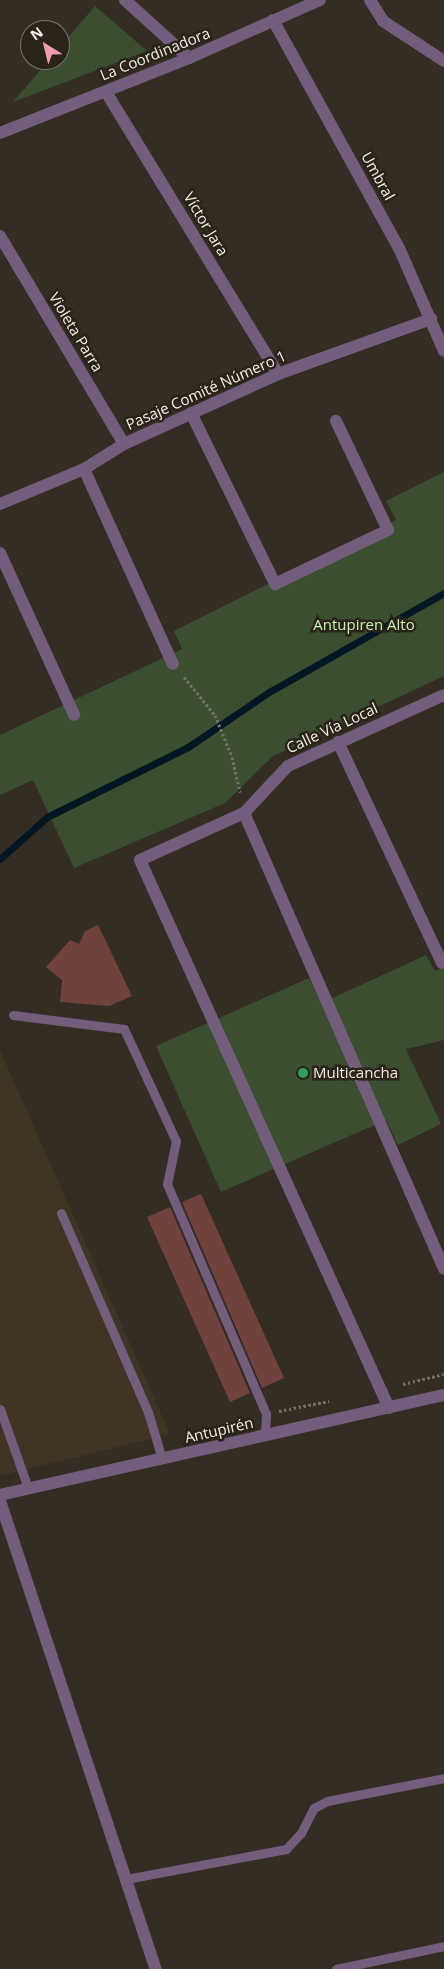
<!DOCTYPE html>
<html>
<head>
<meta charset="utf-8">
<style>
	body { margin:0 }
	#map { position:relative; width:444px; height:1969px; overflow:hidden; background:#342d23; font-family:"Open Sans",sans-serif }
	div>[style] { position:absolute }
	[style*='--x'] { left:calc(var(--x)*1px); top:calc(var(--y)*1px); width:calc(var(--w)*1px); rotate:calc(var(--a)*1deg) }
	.built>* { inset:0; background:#3f3524 }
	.green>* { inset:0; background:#3b4e30 }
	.stream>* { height:7px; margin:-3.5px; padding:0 3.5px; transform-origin:3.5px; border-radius:3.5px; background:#011824 }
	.building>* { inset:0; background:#70413d }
	.path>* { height:3px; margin-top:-1.5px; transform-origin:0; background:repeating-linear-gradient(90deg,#746e65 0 2.5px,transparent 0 5px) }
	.service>* { height:9px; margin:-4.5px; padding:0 4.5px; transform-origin:4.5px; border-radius:4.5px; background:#735d7d }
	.minor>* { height:12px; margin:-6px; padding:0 6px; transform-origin:6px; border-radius:6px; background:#735d7d }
	.tertiary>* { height:12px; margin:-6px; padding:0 6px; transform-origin:6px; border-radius:6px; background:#735d7d }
	.dots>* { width:14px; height:14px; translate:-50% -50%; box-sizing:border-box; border:2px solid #2a2319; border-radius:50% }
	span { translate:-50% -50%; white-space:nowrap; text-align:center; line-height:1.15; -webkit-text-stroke:5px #2a2319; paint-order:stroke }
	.street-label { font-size:15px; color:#f2ede7 }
	.park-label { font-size:15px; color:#c9f3b3 }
	.poi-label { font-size:15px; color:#f2ede7 }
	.left { translate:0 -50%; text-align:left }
	.north { position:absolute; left:20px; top:20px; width:50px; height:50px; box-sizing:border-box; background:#2a2319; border:1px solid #7a746b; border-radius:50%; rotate:324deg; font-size:14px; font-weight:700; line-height:20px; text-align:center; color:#f2ede7 }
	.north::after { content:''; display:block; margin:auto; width:18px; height:22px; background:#f29ab0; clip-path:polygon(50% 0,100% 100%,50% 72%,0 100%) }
</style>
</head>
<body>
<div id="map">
	<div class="built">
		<div style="clip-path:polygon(0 1050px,170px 1434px,0 1476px)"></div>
	</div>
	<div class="green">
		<div style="clip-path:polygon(95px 6px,147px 51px,13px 102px,49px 60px,60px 60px,60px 47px)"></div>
		<div style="clip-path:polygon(444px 472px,444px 676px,273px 756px,225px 803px,74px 868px,33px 780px,0 795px,0 735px,182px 649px,174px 631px,396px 520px,386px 501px)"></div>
		<div style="clip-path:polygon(426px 955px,435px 971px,444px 967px,444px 1040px,406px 1049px,441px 1124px,398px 1145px,386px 1120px,221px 1192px,156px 1046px,309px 978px,322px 1003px)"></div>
	</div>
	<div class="stream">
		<div style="--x:0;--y:859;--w:63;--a:-41.8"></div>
		<div style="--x:47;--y:817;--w:157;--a:-26.4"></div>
		<div style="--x:188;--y:747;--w:98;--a:-34.2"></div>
		<div style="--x:269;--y:692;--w:201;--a:-29.5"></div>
	</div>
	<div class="building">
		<div style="clip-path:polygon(98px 925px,132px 996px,109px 1006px,60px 1002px,62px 980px,46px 967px,70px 940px,79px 944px,85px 931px)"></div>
		<div style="clip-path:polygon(201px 1194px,284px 1378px,262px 1388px,182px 1202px)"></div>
		<div style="clip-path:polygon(170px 1207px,250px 1393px,230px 1402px,147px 1217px)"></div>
	</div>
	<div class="path">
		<div style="--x:184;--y:677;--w:49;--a:50.8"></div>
		<div style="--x:215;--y:715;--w:45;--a:68"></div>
		<div style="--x:232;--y:757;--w:36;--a:77"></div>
		<div style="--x:403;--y:1384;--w:42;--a:-13.7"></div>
		<div style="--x:279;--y:1411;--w:51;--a:-11.3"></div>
	</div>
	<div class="service">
		<div style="--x:13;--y:1015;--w:112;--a:7.2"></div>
		<div style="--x:124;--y:1029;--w:123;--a:65.1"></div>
		<div style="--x:176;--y:1141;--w:44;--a:101.8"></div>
		<div style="--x:167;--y:1184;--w:250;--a:66.7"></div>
		<div style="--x:266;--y:1414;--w:22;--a:93"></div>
		<div style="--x:61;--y:1213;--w:217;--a:66.4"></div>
		<div style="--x:148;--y:1412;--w:49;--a:73.4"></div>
		<div style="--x:0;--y:1409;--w:84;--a:70.5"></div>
		<div style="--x:126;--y:1879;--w:163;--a:-10.6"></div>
		<div style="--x:286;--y:1849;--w:22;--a:-47"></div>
		<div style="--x:301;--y:1833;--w:28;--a:-63"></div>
		<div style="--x:314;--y:1808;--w:15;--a:-28"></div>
		<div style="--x:327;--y:1801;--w:119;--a:-11.1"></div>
		<div style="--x:336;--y:1969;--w:110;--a:-12"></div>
	</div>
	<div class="minor">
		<div style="--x:125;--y:0;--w:86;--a:42.2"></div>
		<div style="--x:370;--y:0;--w:25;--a:58"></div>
		<div style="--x:383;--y:21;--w:73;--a:33.3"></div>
		<div style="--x:273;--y:20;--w:260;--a:61.1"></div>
		<div style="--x:399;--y:248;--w:112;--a:66.4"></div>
		<div style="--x:106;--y:92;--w:330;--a:58.6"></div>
		<div style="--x:0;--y:133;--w:203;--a:-21.6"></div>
		<div style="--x:189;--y:58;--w:143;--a:-23.9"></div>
		<div style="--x:0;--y:236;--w:242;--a:59.2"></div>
		<div style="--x:191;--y:413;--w:191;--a:63.8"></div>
		<div style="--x:275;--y:584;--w:125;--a:-25.5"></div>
		<div style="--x:388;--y:530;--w:121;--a:-115.5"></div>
		<div style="--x:84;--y:469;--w:214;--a:65.5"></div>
		<div style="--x:0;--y:504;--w:91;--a:-22.6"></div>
		<div style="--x:84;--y:469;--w:47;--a:-32"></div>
		<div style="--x:124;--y:444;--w:169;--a:-24.4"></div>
		<div style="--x:278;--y:374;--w:163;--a:-19.8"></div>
		<div style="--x:0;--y:553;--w:178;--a:65.4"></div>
		<div style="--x:338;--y:742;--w:244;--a:64.8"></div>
		<div style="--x:244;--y:813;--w:498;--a:66.3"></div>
		<div style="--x:389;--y:1408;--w:602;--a:-114.44"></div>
		<div style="--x:140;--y:860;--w:114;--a:-24.3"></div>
		<div style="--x:244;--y:813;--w:64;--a:-46.9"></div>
		<div style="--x:288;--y:766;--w:171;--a:-24.5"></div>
		<div style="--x:0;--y:1501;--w:493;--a:71.6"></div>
	</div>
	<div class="tertiary">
		<div style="--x:0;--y:1495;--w:455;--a:-12.7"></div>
	</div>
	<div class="dots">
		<div style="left:303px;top:1073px;background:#2e9e5b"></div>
	</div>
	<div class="street-label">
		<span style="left:155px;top:54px;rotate:-22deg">La Coordinadora</span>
		<span style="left:378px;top:176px;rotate:61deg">Umbral</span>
		<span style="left:206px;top:224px;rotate:59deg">Víctor Jara</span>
		<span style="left:76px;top:332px;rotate:59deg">Violeta Parra</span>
		<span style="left:206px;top:390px;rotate:-24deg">Pasaje Comité Número 1</span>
		<span style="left:332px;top:728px;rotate:-25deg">Calle Vía Local</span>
		<span style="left:219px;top:1430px;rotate:-13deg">Antupirén</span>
	</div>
	<div class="park-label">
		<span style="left:364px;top:625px">Antupiren Alto</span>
	</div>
	<div class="poi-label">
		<span class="left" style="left:313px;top:1073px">Multicancha</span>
	</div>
	<div class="north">N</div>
</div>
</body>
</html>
